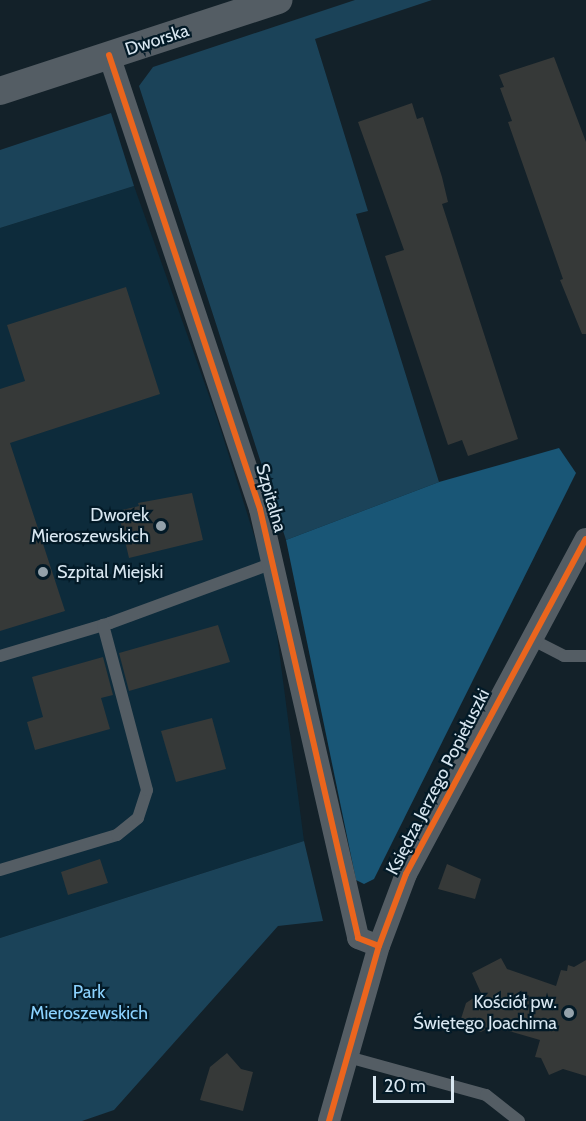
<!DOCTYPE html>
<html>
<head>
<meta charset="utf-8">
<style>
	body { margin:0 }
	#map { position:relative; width:586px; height:1121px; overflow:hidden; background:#132129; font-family:Cabin,sans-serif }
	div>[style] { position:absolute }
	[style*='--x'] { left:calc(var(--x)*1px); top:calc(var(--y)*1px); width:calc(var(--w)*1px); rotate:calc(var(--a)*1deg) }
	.built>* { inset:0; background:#0d2b3b }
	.green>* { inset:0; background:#1b4359 }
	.forest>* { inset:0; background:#195676 }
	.building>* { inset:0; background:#363938 }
	.service>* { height:12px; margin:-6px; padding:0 6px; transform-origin:6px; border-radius:6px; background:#545d64 }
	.minor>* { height:22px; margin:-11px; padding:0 11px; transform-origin:11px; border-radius:11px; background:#545d64 }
	.tertiary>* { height:28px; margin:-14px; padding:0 14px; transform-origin:14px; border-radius:14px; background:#545d64 }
	.cycleway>* { height:6px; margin:-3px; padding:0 3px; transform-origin:3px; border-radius:3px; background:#eb651d }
	.dots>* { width:16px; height:16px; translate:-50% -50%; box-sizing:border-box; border:3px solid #031a27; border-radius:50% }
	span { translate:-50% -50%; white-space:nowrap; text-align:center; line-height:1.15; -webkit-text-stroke:4.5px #031a27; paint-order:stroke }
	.street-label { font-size:18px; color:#d9e7f1 }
	.poi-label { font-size:18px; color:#d9e7f1 }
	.right { translate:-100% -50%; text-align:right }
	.left { translate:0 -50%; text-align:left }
	.park-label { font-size:18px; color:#8bd2fe }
	.scale { position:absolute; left:373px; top:1076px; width:81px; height:27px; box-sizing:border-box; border:3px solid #d9e7f1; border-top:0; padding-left:8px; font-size:18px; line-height:21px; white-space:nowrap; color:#d9e7f1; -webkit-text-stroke:4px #031a27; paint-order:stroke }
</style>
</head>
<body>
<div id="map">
	<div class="built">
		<div style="clip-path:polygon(134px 186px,217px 418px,271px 589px,304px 841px,0 938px,0 228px)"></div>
	</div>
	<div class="green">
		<div style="clip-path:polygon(355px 0,432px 0,315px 39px,368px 211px,356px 214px,439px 482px,286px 540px,139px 86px,153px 67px)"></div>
		<div style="clip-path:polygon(111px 113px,134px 186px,0 228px,0 150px)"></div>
		<div style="clip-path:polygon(304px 841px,323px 921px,278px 926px,114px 1110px,82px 1121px,0 1121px,0 938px)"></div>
	</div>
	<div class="forest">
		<div style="clip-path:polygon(559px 448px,576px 473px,374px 879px,364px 884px,356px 880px,286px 540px,439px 482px)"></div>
	</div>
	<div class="building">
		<div style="clip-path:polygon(554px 57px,586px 142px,586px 334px,582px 334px,560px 280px,563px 279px,508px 122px,512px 121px,500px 88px,504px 87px,499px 75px)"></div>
		<div style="clip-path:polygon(412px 103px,417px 119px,423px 117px,442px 177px,448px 202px,442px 204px,518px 439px,468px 456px,462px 440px,448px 445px,385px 256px,404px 250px,358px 122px)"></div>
		<div style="clip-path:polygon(126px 287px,160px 394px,10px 443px,65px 611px,0 631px,0 389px,25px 381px,7px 325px)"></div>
		<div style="clip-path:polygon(192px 493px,203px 540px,129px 558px,118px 511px,139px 506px,138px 503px)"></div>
		<div style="clip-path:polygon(218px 625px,230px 662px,129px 691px,119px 653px)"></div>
		<div style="clip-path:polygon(103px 657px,113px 695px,101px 698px,110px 729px,35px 750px,27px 722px,43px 717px,32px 677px)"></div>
		<div style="clip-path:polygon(212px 718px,226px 769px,176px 782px,161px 731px)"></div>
		<div style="clip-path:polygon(100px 859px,108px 883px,68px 895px,61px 872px)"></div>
		<div style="clip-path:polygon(447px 864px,481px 879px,475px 899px,438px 889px)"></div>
		<div style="clip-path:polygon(501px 958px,507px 969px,556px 986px,561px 970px,567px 971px,568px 965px,574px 967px,586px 960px,586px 1076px,563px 1069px,549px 1075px,541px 1058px,535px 1057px,540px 1040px,492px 1026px,481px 1032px,459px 1025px,466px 1003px,481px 993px,472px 973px)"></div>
		<div style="clip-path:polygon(227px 1053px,241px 1069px,253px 1072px,243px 1111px,200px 1100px,210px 1067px)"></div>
	</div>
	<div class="service">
		<div style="--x:531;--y:639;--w:37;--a:27"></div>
		<div style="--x:564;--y:656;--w:22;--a:0"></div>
		<div style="--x:0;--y:656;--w:115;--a:-16.7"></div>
		<div style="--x:110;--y:623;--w:174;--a:-20.2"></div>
		<div style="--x:0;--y:870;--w:122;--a:-16.7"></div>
		<div style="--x:117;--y:835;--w:27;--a:-39"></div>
		<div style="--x:138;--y:818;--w:29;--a:-72"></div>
		<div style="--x:147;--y:790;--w:171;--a:-104.9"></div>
		<div style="--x:348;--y:1057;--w:143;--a:15.4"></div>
		<div style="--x:486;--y:1095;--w:42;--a:38.2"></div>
	</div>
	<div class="minor">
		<div style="--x:109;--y:55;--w:478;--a:71.6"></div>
		<div style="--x:260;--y:509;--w:440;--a:77.1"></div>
		<div style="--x:358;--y:938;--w:22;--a:21"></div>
		<div style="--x:329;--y:1121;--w:182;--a:-74.1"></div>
		<div style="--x:379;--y:946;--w:77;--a:-69.4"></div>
		<div style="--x:406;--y:874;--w:380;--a:-61.8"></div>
	</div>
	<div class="tertiary">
		<div style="--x:0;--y:91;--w:293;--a:-18.1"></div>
	</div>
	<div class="cycleway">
		<div style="--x:109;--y:55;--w:478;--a:71.6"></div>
		<div style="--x:260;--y:509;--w:440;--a:77.1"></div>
		<div style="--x:358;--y:938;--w:22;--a:21"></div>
		<div style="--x:329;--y:1121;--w:182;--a:-74.1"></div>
		<div style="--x:379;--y:946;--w:77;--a:-69.4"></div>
		<div style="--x:406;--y:874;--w:380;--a:-61.8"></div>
	</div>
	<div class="dots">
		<div style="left:161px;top:526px;background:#94a2ab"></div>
		<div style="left:43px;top:572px;background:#94a2ab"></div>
		<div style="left:569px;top:1013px;background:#94a2ab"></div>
	</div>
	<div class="street-label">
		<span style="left:157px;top:40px;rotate:-18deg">Dworska</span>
		<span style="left:271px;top:498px;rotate:74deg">Szpitalna</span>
		<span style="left:438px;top:782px;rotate:-63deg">Księdza Jerzego Popiełuszki</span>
	</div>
	<div class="poi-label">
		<span class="right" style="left:149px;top:526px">Dworek<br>Mieroszewskich</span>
		<span class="left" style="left:57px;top:572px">Szpital Miejski</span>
		<span class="right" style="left:557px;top:1013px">Kościół pw.<br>Świętego Joachima</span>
	</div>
	<div class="park-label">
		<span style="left:89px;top:1003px">Park<br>Mieroszewskich</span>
	</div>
	<div class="scale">20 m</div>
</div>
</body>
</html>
